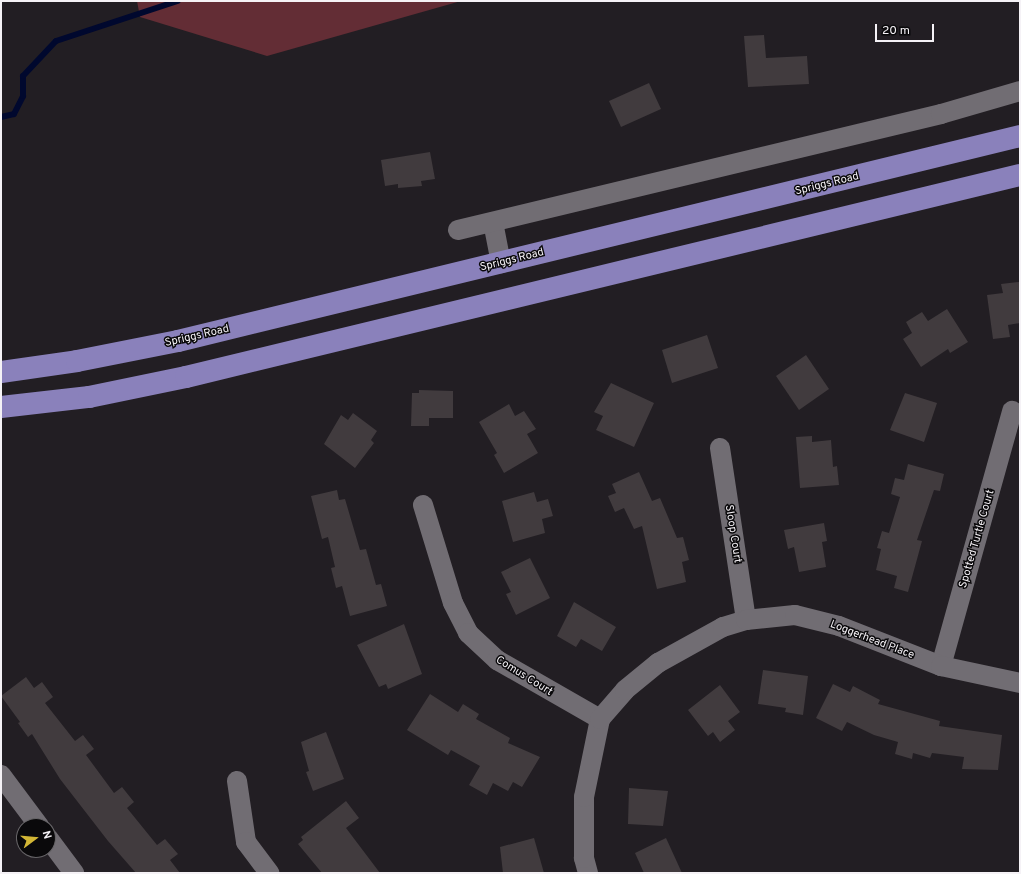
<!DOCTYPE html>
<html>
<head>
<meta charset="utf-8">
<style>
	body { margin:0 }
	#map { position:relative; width:1021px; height:874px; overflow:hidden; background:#221e23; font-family:Overpass,sans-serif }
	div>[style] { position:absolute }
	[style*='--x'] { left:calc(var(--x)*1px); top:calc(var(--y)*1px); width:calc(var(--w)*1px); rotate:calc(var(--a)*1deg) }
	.green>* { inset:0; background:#632d35 }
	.stream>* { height:6px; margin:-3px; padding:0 3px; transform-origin:3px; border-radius:3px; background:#00082e }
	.building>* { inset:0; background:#413b3e }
	.minor>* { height:20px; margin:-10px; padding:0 10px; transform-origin:10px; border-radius:10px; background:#716d73 }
	.major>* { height:22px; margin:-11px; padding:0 11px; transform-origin:11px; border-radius:11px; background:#8a81bb }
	span { translate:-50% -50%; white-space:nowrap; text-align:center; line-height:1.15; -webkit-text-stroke:3px #0a090b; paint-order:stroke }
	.street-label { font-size:11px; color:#f5f2f6 }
	.frame { position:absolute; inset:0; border:2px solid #f5f2f6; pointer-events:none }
	.north { position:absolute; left:16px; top:818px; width:40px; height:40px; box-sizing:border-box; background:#0a090b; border:1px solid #686669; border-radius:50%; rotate:74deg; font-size:11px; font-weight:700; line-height:16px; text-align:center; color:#f5f2f6 }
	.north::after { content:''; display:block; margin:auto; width:14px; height:18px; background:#d2b635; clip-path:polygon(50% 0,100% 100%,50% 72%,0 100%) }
	.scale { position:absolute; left:875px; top:24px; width:59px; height:18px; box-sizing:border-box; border:2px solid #f5f2f6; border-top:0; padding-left:5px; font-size:12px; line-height:14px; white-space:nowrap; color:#f5f2f6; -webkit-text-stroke:3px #0a090b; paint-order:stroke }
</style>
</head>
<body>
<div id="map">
	<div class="green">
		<div style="clip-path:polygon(137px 1px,461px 1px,267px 56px,140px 17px)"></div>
	</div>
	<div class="stream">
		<div style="--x:1;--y:117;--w:13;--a:-13"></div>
		<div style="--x:14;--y:114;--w:20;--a:-63"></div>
		<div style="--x:23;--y:96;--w:20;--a:-90"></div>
		<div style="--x:23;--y:76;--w:48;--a:-46.7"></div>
		<div style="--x:56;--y:41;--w:128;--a:-18.2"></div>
	</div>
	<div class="building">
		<div style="clip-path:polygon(764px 35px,766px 58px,807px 56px,809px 84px,748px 87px,744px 36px)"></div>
		<div style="clip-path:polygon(649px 83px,661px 109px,621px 127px,609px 101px)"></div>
		<div style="clip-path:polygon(430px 152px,435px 179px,421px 181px,422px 186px,398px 188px,398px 184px,385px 186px,381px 160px)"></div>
		<div style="clip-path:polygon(1019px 282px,1020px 323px,1008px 325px,1010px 337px,993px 339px,987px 295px,1003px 293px,1001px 284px)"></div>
		<div style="clip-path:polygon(947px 309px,968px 342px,950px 353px,948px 349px,921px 367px,903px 339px,912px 333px,906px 322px,922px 312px,928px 321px)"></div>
		<div style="clip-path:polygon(707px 335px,718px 368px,672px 383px,662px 350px)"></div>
		<div style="clip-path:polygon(806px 355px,829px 389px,799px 410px,776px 376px)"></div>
		<div style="clip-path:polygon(611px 383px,654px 403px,634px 447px,596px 430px,603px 416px,594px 412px)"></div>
		<div style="clip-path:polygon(419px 390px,453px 391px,453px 418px,429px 418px,429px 426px,411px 426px,412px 393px,419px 393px)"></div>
		<div style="clip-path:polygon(905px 393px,937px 403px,924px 442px,890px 430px)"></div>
		<div style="clip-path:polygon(509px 404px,515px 416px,524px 411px,536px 429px,527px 434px,538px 453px,504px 473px,494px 455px,497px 453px,479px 422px)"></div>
		<div style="clip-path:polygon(353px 413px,377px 431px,371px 440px,374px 443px,355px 468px,324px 444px,341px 415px,348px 420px)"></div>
		<div style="clip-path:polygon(812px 436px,812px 442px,831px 440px,833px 467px,837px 466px,839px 485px,800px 488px,796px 437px)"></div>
		<div style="clip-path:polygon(908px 464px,944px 474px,940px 491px,934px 490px,917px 540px,922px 541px,908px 592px,894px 588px,897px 576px,876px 570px,881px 549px,877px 548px,882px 531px,889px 533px,900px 497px,891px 494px,895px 478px,904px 480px)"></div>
		<div style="clip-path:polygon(639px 472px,652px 501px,660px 498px,677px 538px,683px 537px,689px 560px,682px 562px,686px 582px,657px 589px,642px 526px,634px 529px,624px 508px,615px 512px,608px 496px,616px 493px,612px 484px)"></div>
		<div style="clip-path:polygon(337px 490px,339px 500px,345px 499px,360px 550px,366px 549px,376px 585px,381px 584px,387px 606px,350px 616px,342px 586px,336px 588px,331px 568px,335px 567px,328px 537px,322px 539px,311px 496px)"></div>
		<div style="clip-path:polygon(534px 492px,537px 502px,548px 499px,553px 516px,542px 519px,545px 533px,513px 542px,502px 501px)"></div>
		<div style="clip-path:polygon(824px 523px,827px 541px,822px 542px,826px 567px,799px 572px,794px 547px,788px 549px,784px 530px)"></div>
		<div style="clip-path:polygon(530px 558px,550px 598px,516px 615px,506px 594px,511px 592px,501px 572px)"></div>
		<div style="clip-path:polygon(574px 602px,616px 627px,602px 651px,581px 639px,576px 647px,557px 636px)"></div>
		<div style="clip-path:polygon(404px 624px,422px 674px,388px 689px,386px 684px,379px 687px,357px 645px)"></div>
		<div style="clip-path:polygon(763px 670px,808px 676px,803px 715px,785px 712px,786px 708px,758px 704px)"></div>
		<div style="clip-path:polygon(26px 677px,34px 688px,42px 682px,53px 697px,45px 703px,75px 741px,83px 735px,94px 749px,86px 755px,114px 793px,122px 787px,134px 802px,127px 808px,157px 845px,165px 839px,178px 854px,170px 860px,180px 873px,136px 873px,108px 841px,60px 779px,32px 734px,28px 737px,18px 723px,20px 722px,1px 696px)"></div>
		<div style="clip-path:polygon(833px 684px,850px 692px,853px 686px,880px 700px,878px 704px,940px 721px,939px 726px,1002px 735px,998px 770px,962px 769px,964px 757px,932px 753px,930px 758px,913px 753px,912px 759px,895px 754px,898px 742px,874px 735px,847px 722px,842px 731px,816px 718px)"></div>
		<div style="clip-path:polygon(720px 685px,740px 712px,728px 721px,735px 730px,720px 742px,713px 732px,708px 736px,688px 710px)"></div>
		<div style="clip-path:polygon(430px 694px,458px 712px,463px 704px,479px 714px,476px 719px,510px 738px,508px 743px,540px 757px,522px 787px,513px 782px,508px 791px,493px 783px,487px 795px,469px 785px,480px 766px,451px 750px,448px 755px,407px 730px)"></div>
		<div style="clip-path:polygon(326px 732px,344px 779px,313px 791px,306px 772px,309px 771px,301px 742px)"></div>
		<div style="clip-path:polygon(629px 788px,668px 791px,663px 826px,628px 824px)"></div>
		<div style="clip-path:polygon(346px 801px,359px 818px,346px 828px,380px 873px,322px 873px,298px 844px,303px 840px,301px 837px)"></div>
		<div style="clip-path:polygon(534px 838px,544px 873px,503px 873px,500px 847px)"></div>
		<div style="clip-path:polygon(666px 838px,682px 873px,644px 873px,635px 853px)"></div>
	</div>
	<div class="minor">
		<div style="--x:493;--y:222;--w:42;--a:79"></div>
		<div style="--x:458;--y:230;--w:497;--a:-13.5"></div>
		<div style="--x:941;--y:114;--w:82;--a:-16.2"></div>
		<div style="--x:720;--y:448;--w:174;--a:81.4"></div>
		<div style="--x:423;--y:505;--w:102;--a:73"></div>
		<div style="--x:453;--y:603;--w:34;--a:63"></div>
		<div style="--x:468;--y:633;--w:40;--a:43"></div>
		<div style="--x:497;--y:660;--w:119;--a:29.8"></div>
		<div style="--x:941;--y:666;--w:265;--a:-74.4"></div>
		<div style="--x:1;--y:775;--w:64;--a:53.3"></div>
		<div style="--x:237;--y:781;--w:62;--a:81.6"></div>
		<div style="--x:246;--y:842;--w:39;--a:53"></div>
		<div style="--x:48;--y:838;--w:44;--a:53.4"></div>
		<div style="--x:588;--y:873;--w:16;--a:-105"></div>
		<div style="--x:584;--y:858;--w:61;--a:-90"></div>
		<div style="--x:584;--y:797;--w:80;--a:-78.4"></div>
		<div style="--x:600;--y:719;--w:38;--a:-49"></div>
		<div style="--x:625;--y:690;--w:43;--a:-39.3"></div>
		<div style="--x:658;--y:663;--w:74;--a:-29"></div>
		<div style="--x:723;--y:627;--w:24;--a:-17"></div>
		<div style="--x:746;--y:620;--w:49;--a:-5.8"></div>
		<div style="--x:795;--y:615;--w:45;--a:14"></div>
		<div style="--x:839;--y:626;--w:110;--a:21.4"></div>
		<div style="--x:941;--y:666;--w:81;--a:12.1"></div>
	</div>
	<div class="major">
		<div style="--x:1;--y:372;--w:77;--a:-8.2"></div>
		<div style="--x:77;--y:361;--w:103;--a:-11.2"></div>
		<div style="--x:178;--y:341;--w:867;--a:-13.68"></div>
		<div style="--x:1;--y:407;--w:89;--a:-6.5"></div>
		<div style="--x:89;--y:397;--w:99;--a:-11.7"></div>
		<div style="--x:186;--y:377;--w:858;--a:-13.62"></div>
	</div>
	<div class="street-label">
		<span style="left:827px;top:184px;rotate:-14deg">Spriggs Road</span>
		<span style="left:512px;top:260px;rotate:-14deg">Spriggs Road</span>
		<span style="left:197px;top:336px;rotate:-13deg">Spriggs Road</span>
		<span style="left:733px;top:534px;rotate:81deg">Sloop Court</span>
		<span style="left:977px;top:539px;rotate:-74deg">Spotted Turtle Court</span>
		<span style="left:872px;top:640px;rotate:21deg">Loggerhead Place</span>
		<span style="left:524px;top:676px;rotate:32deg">Comus Court</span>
	</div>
	<div class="frame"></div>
	<div class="north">N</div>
	<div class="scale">20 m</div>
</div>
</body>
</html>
